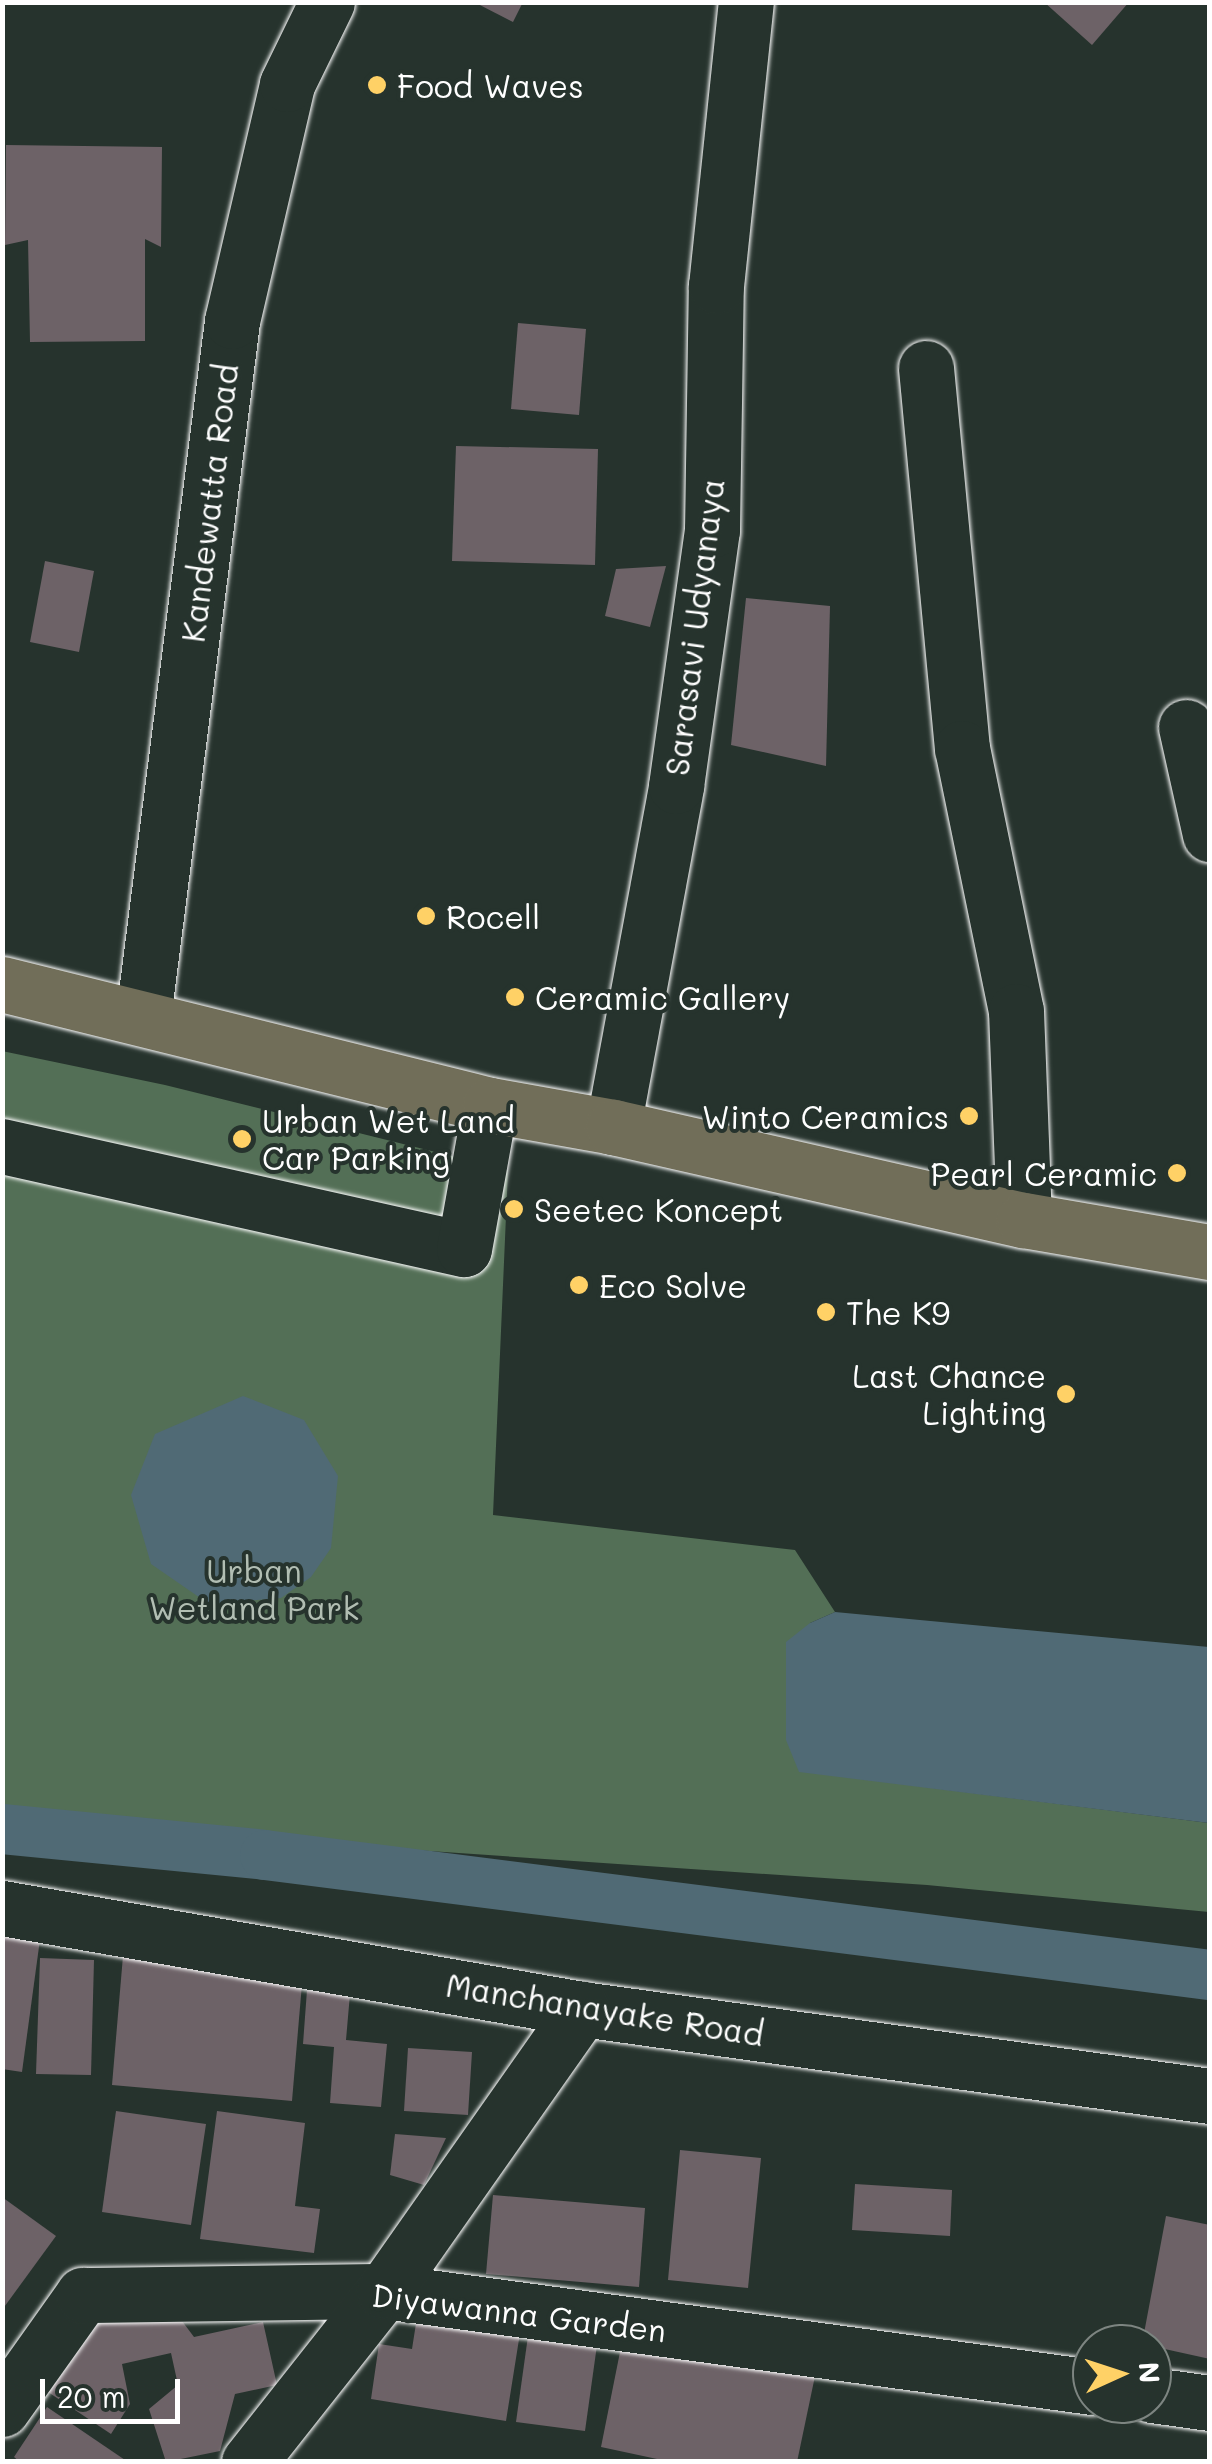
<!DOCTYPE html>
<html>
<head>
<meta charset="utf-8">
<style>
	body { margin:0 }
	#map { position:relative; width:1212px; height:2464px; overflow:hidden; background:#26332d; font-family:Mali,sans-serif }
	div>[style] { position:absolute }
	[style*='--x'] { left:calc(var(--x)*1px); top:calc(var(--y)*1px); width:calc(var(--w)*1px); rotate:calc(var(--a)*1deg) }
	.green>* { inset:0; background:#536f56 }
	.water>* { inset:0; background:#506a75 }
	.canal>* { height:50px; margin:-25px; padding:0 25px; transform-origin:25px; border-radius:25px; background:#506a75 }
	.building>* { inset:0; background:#6d6267 }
	.roads { filter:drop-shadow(0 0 2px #fff) drop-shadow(0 0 2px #fff) }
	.minor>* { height:55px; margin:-27.5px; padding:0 27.5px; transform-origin:27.5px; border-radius:27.5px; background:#26332d }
	.major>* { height:55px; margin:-27.5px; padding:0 27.5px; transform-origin:27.5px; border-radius:27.5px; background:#716e59 }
	.dots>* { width:28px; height:28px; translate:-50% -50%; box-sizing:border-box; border:5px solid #26332d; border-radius:50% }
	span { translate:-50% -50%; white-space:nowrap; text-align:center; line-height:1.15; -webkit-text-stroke:8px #26332d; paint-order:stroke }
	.poi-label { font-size:32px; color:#fff }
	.left { translate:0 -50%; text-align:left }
	.right { translate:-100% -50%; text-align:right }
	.street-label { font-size:32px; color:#fff }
	.park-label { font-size:32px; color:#b2beb3 }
	.frame { position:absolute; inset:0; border:5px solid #fff; pointer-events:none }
	.north { position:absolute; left:1072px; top:2324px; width:100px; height:100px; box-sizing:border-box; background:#26332d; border:2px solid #7d8581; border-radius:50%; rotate:87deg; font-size:28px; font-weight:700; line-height:40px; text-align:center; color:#fff }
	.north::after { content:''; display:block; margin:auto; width:35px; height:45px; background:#ffd166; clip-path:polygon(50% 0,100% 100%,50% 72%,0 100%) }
	.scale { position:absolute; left:40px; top:2379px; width:140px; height:45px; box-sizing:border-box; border:5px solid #fff; border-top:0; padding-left:12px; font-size:30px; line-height:35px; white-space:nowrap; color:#fff; -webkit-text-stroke:8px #26332d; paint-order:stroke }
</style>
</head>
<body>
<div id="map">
	<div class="green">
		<div style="clip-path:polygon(2px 1051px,165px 1085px,508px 1170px,493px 1515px,795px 1550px,835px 1612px,810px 1623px,799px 1771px,1209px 1823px,1209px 1912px,927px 1885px,3px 1822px)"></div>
	</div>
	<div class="water">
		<div style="clip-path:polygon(243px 1396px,304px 1420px,338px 1476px,331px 1548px,311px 1577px,281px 1598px,209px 1604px,151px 1564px,131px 1495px,155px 1434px)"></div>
		<div style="clip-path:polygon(835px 1612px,1209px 1647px,1209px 1823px,799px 1772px,786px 1740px,786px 1642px,810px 1623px)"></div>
	</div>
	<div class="canal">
		<div style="--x:2;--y:1829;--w:264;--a:5.6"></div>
		<div style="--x:265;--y:1855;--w:953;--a:7.24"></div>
	</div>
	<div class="building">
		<div style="clip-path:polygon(474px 2px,523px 2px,513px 22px)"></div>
		<div style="clip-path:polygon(1044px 2px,1129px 2px,1092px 45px)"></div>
		<div style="clip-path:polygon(6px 145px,162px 147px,161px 247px,145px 239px,145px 341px,30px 342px,28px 240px,5px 245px)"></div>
		<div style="clip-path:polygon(518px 323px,586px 329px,579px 415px,511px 409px)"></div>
		<div style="clip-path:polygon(456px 446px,598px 449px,595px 565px,452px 561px)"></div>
		<div style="clip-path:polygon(45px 561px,94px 571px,79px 652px,30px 642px)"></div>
		<div style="clip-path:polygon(666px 566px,650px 627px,605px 616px,616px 569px)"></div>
		<div style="clip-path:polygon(746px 598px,830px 606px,826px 766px,731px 745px)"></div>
		<div style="clip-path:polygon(2px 1927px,41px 1932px,22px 2072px,2px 2069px)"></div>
		<div style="clip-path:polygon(123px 1956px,303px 1972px,292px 2101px,112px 2085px)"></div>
		<div style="clip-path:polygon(40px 1958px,94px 1960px,91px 2075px,36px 2074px)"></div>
		<div style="clip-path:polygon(307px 1990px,350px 1994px,346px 2040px,387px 2044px,381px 2107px,330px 2103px,334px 2047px,303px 2044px)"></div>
		<div style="clip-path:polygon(408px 2048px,472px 2052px,468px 2115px,404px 2111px)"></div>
		<div style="clip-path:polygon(116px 2111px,206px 2124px,191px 2225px,102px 2212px)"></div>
		<div style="clip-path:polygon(217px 2111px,305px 2123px,295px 2206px,320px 2209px,314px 2253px,200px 2239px)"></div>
		<div style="clip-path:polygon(395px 2134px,446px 2138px,424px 2185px,390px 2175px)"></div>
		<div style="clip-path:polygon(680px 2150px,761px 2158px,748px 2288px,668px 2280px)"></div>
		<div style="clip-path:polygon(855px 2184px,952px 2190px,950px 2236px,852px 2230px)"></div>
		<div style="clip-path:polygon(493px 2195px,645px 2208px,639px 2287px,486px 2274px)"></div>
		<div style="clip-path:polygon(2px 2197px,56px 2236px,2px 2310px)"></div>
		<div style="clip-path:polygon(1166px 2216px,1210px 2225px,1210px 2359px,1142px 2344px)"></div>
		<div style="clip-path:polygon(173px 2309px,194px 2337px,263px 2322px,277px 2385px,235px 2394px,220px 2451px,166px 2462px,149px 2409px,178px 2385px,171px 2353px,122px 2364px,130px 2404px,111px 2434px,48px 2392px,95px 2319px)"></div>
		<div style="clip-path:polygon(417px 2317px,520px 2333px,506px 2421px,371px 2399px,379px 2344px,412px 2349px)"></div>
		<div style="clip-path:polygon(528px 2336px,597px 2345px,585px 2431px,516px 2422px)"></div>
		<div style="clip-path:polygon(623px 2337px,815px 2376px,797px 2462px,671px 2462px,601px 2447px)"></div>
		<div style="clip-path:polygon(47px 2407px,128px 2462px,20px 2462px,14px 2457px)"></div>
	</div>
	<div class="roads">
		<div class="minor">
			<div style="--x:926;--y:368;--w:382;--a:84.6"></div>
			<div style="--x:962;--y:748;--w:268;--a:78.4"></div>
			<div style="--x:1016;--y:1011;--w:209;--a:87.8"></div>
			<div style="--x:1186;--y:727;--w:110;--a:77.4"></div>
			<div style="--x:143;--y:1017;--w:702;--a:-82.71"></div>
			<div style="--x:232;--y:321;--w:243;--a:-76.9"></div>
			<div style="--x:287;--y:84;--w:91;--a:-64"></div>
			<div style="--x:613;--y:1127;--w:347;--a:-79.5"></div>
			<div style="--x:676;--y:786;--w:259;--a:-82"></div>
			<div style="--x:712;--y:530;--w:244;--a:-89.1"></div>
			<div style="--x:716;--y:286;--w:286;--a:-84"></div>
			<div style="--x:2;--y:1146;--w:473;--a:12.6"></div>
			<div style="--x:464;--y:1249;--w:146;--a:-79.8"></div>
			<div style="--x:2;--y:1908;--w:589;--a:9.88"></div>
			<div style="--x:582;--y:2009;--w:634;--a:7.89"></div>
			<div style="--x:1152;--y:2395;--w:59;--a:7.9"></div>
			<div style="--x:2;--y:2409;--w:140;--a:-54.6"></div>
			<div style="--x:83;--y:2295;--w:301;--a:-0.8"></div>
			<div style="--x:384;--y:2291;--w:714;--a:7.72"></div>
			<div style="--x:249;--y:2462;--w:218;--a:-51.7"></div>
			<div style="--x:384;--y:2291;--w:345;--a:-54.9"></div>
		</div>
		<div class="major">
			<div style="--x:2;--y:984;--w:503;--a:13.93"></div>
			<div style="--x:490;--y:1105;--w:125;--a:10.1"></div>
			<div style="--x:613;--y:1127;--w:421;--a:12.8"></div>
			<div style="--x:1024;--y:1220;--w:189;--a:9.8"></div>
		</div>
	</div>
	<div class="dots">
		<div style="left:377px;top:85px;background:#ffd166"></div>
		<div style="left:426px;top:916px;background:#ffd166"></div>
		<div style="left:515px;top:997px;background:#ffd166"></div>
		<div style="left:969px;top:1116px;background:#ffd166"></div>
		<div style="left:242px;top:1139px;background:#ffd166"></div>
		<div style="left:1177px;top:1173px;background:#ffd166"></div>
		<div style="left:514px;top:1209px;background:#ffd166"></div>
		<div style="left:579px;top:1285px;background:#ffd166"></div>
		<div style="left:826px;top:1312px;background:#ffd166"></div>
		<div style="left:1066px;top:1394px;background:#ffd166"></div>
	</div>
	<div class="poi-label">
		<span class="left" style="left:397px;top:85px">Food Waves</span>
		<span class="left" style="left:446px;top:916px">Rocell</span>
		<span class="left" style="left:535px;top:997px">Ceramic Gallery</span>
		<span class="right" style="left:949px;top:1116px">Winto Ceramics</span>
		<span class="left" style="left:262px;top:1139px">Urban Wet Land<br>Car Parking</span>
		<span class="right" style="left:1157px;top:1173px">Pearl Ceramic</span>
		<span class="left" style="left:534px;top:1209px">Seetec Koncept</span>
		<span class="left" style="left:599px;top:1285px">Eco Solve</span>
		<span class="left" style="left:846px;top:1312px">The K9</span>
		<span class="right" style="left:1046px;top:1394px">Last Chance<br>Lighting</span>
	</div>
	<div class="street-label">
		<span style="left:209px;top:503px;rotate:-83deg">Kandewatta Road</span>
		<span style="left:694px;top:627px;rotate:-83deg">Sarasavi Udyanaya</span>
		<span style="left:605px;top:2009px;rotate:9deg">Manchanayake Road</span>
		<span style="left:519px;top:2312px;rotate:7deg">Diyawanna Garden</span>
	</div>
	<div class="park-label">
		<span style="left:254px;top:1589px">Urban<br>Wetland Park</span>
	</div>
	<div class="frame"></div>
	<div class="north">N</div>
	<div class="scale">20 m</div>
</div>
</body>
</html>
